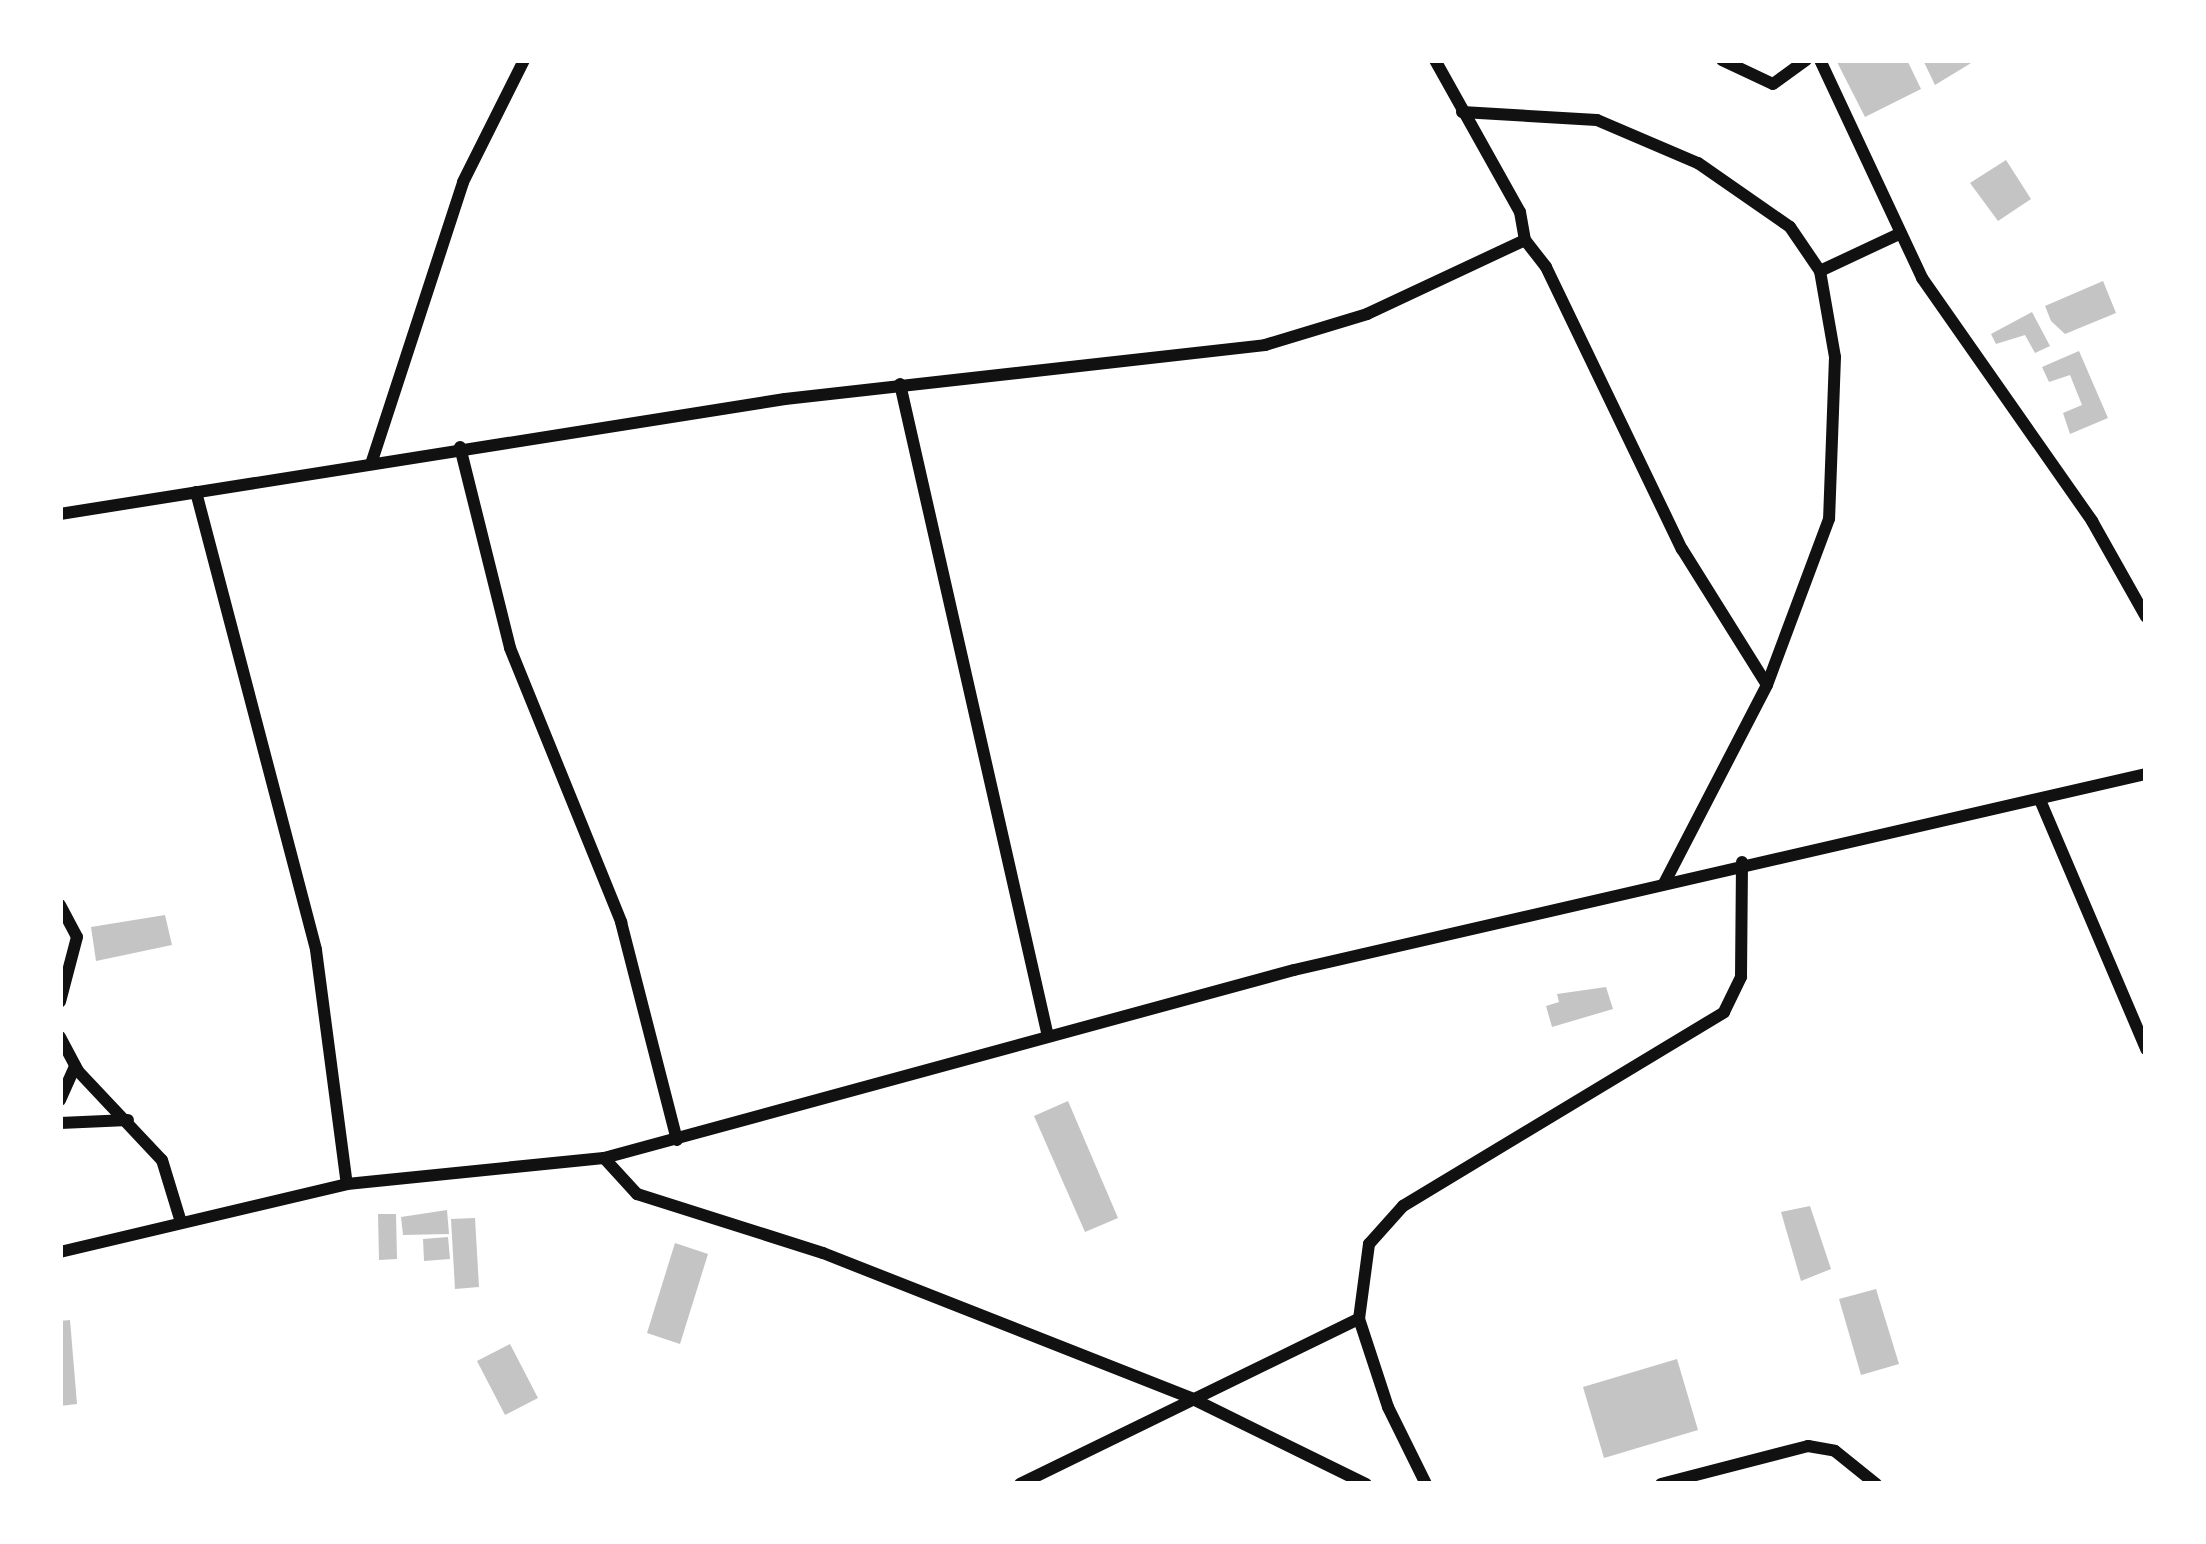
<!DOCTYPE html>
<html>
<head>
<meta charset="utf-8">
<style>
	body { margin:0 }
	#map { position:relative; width:2206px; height:1544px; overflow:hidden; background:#fff; font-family:"IBM Plex Sans",sans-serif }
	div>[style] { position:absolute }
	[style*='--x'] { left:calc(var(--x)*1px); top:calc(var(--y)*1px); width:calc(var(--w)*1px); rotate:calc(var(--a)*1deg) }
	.building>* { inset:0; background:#c4c4c4 }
	.minor>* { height:12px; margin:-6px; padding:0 6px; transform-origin:6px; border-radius:6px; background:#111 }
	span { translate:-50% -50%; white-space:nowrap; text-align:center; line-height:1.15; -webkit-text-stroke:12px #fff; paint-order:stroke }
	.frame { position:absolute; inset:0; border:63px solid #fff; pointer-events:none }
</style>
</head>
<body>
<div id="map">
	<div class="building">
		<div style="clip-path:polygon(1836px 60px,1907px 60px,1921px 89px,1865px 117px)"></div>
		<div style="clip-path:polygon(1923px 60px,1976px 60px,1935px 85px)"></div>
		<div style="clip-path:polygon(2006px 160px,2031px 199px,1998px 221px,1970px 183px)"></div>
		<div style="clip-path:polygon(2103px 281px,2116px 313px,2065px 334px,2051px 321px,2045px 306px)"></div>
		<div style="clip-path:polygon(2032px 312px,2050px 346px,2035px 353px,2025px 335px,1996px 344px,1991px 334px)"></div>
		<div style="clip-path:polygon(2079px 351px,2108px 418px,2070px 434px,2063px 413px,2082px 405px,2070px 375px,2049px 382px,2042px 367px)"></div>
		<div style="clip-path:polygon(165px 915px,172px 945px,96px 961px,91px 927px)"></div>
		<div style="clip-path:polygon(1606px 987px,1613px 1009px,1552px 1027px,1546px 1006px,1559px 1002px,1557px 994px)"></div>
		<div style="clip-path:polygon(1068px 1101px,1118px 1218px,1085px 1232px,1034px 1116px)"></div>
		<div style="clip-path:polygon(1810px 1206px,1831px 1269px,1801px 1281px,1781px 1212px)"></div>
		<div style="clip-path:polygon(447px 1210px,449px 1234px,403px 1235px,401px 1217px)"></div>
		<div style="clip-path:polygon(378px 1214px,396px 1214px,397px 1259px,379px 1260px)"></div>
		<div style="clip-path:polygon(475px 1218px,479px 1287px,455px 1289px,451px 1219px)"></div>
		<div style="clip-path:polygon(448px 1237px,450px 1259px,424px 1261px,423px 1239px)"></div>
		<div style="clip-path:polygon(675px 1243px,708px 1254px,680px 1344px,647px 1333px)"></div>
		<div style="clip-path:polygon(1876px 1289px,1899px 1364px,1861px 1375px,1839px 1299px)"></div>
		<div style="clip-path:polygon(70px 1320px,77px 1404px,60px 1406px,60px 1321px)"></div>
		<div style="clip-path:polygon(510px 1344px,538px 1398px,505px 1415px,477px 1361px)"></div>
		<div style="clip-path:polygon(1677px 1359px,1698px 1430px,1604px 1458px,1583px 1387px)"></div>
	</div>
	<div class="minor">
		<div style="--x:1435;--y:60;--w:174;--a:60.8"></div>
		<div style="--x:1520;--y:212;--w:28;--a:80"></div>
		<div style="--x:1525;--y:240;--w:34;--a:52"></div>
		<div style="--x:1546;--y:267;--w:313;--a:64.3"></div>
		<div style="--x:1682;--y:549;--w:160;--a:58"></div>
		<div style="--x:1722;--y:60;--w:56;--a:25.2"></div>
		<div style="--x:1773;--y:84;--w:41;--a:-36"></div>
		<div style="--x:1820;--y:60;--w:241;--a:64.9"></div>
		<div style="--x:1922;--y:278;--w:297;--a:55"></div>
		<div style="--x:2092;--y:521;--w:110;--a:60.6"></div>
		<div style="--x:1462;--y:112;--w:135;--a:3.4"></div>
		<div style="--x:1597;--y:120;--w:110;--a:23.1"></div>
		<div style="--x:1698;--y:163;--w:112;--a:34.8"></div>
		<div style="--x:1790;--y:227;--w:53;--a:55.7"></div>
		<div style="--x:1820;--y:271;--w:87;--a:80.1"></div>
		<div style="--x:1835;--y:357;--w:162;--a:92.1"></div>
		<div style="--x:1829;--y:519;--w:177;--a:110.5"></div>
		<div style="--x:1767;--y:685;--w:224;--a:117.4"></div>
		<div style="--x:1820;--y:271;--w:89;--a:-25.1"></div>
		<div style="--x:900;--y:384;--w:664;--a:77.22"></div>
		<div style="--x:460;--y:447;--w:207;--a:76"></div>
		<div style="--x:510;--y:648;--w:296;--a:67.9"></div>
		<div style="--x:621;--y:922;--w:225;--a:75.6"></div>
		<div style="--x:372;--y:461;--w:293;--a:-71.9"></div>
		<div style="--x:463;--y:182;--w:136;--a:-63.4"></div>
		<div style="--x:196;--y:492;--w:473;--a:75.3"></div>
		<div style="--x:316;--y:950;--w:236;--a:82.5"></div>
		<div style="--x:60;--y:514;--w:734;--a:-9.01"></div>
		<div style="--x:785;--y:399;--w:483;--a:-6.4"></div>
		<div style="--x:1265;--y:345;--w:107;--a:-16.9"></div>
		<div style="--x:1367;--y:314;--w:174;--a:-25.1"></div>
		<div style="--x:2040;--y:800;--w:271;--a:66.9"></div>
		<div style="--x:60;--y:905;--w:36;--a:62"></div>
		<div style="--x:77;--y:937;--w:67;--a:104.7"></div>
		<div style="--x:60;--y:1037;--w:38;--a:62"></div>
		<div style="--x:78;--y:1071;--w:122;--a:46.7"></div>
		<div style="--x:162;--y:1160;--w:65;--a:73"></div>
		<div style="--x:60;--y:1100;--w:37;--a:-66"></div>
		<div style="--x:60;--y:1123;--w:68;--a:-2.5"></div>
		<div style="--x:604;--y:1158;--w:49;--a:47.5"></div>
		<div style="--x:637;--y:1194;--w:195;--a:17.6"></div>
		<div style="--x:823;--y:1253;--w:398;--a:21.5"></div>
		<div style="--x:1193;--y:1399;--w:193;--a:26.2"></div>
		<div style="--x:60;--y:1252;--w:295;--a:-13.3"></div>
		<div style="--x:347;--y:1184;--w:258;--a:-5.8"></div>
		<div style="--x:604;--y:1158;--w:715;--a:-15.24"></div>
		<div style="--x:1294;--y:970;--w:874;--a:-12.96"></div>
		<div style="--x:1020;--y:1484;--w:377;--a:-26"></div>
		<div style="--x:1426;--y:1484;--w:86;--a:-116.3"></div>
		<div style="--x:1388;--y:1407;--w:93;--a:-108.2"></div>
		<div style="--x:1359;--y:1319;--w:76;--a:-82.4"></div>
		<div style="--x:1369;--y:1244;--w:51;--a:-48.2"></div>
		<div style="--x:1403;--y:1206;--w:375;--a:-31.1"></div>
		<div style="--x:1724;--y:1012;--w:39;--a:-64"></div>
		<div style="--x:1741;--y:977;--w:115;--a:-89.5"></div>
		<div style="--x:1661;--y:1484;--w:152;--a:-14.5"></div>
		<div style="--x:1808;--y:1446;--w:27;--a:10"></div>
		<div style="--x:1835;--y:1451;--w:53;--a:38.8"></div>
	</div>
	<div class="frame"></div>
</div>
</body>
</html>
